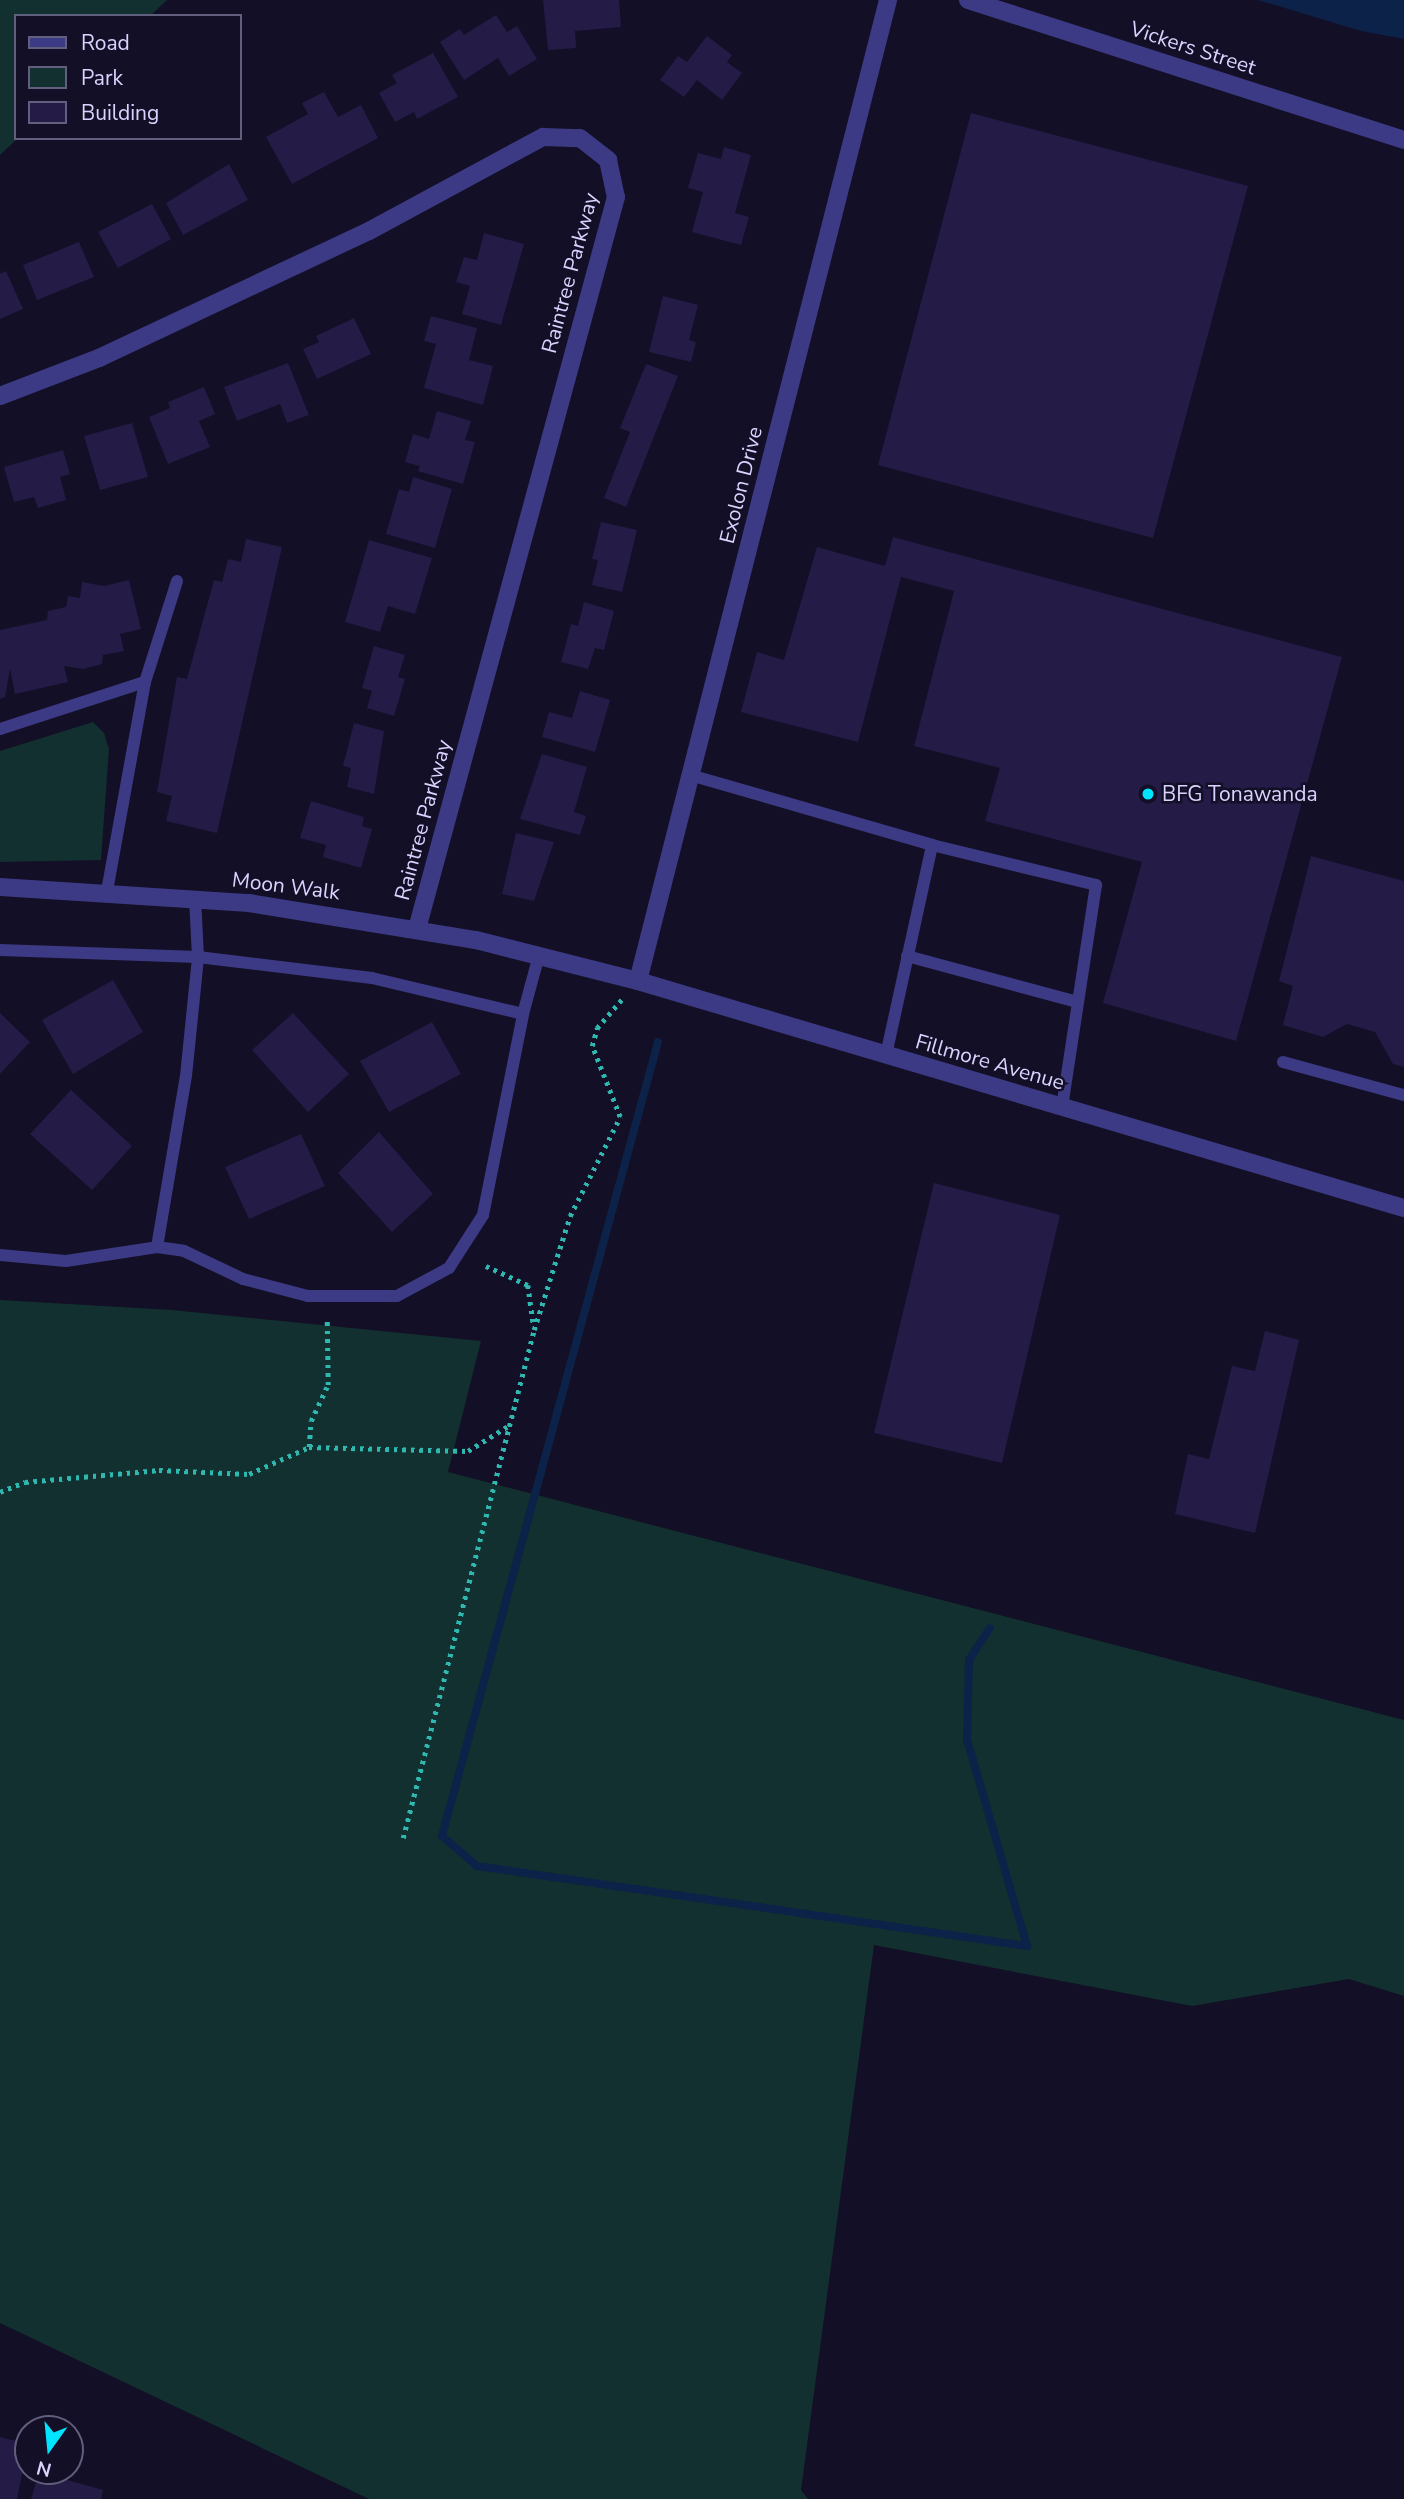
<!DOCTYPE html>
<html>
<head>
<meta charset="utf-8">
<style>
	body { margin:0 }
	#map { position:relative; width:1404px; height:2499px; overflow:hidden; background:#130f26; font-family:"Nunito Sans",sans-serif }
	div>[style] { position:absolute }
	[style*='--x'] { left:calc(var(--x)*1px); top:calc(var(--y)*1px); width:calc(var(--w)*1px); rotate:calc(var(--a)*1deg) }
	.green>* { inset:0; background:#12302f }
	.water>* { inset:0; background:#0c2248 }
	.stream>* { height:8px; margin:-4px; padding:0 4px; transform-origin:4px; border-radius:4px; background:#0c2248 }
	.building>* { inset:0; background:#241b47 }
	.path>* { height:4.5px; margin-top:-2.25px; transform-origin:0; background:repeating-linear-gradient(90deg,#2fb8b0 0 3.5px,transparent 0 8.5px) }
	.service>* { height:12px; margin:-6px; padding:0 6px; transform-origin:6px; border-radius:6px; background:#3d3a85 }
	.minor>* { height:18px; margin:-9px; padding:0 9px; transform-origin:9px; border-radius:9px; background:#3d3a85 }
	.dots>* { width:19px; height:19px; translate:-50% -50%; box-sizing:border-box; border:4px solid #130f26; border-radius:50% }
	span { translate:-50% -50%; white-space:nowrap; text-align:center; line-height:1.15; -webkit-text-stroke:5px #130f26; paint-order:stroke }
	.street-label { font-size:21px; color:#d9d4ff }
	.poi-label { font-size:21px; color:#d9d4ff }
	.left { translate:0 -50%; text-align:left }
	.legend { position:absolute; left:14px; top:14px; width:228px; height:126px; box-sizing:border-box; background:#130f26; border:2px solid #625e7d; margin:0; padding:9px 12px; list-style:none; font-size:21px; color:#d9d4ff }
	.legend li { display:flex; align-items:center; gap:14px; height:35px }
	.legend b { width:35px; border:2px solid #625e7d }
	.north { position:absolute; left:14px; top:2415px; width:70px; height:70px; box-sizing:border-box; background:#130f26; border:2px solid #625e7d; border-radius:50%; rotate:195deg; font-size:19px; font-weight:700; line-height:28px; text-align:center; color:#d9d4ff }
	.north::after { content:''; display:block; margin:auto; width:24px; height:32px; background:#00e5ff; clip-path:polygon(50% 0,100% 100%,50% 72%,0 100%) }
</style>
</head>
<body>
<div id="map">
	<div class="green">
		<div style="clip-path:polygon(0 0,167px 0,150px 16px,16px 16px,18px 138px,0 155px)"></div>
		<div style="clip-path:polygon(93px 722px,104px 733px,109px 749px,101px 860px,0 862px,0 751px)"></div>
		<div style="clip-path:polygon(0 1300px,172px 1310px,481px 1341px,448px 1472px,1404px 1720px,1404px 1996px,1349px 1979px,1192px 2006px,874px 1945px,801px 2490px,808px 2499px,369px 2499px,0 2323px)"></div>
	</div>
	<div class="water">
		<div style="clip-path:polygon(1258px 0,1404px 0,1404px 39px,1361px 31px)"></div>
	</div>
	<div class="stream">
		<div style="--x:658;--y:1042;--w:823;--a:105.22"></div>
		<div style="--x:442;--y:1836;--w:46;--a:40.6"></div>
		<div style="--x:477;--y:1866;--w:556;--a:8.28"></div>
		<div style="--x:1027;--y:1946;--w:216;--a:-106.2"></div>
		<div style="--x:967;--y:1739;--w:79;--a:-88.5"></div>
		<div style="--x:969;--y:1660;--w:38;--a:-57"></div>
	</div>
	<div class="building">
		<div style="clip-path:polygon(543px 0,619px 0,621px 27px,575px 31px,576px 48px,548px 50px)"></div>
		<div style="clip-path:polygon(496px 15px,507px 32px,517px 26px,537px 59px,509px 76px,498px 58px,464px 80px,440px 42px,460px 29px,464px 35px)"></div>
		<div style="clip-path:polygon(707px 36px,732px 55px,727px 62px,742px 73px,722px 100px,697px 80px,684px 97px,660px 80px,678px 56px,687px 62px)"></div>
		<div style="clip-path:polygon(433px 53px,458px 97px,417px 119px,414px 112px,395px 122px,379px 93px,397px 83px,392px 75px)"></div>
		<div style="clip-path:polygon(324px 92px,338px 117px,361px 105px,378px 138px,292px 184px,266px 137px,308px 114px,302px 103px)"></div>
		<div style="clip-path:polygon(971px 113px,1248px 186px,1153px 538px,878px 465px)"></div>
		<div style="clip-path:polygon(724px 147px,751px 155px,735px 213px,749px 217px,741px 245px,692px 232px,703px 192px,688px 188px,698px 153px,721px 159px)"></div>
		<div style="clip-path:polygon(229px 164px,248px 200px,183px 235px,166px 203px)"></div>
		<div style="clip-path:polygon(152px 204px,171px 239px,118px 268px,98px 232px)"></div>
		<div style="clip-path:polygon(484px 233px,524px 244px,501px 325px,462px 314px,470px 286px,456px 282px,464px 257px,477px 260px)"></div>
		<div style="clip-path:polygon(79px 242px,94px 277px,37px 300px,23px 265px)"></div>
		<div style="clip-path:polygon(6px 271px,23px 309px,0 319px,0 274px)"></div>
		<div style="clip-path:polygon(663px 296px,698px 305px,689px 340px,696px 342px,691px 362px,649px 352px)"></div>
		<div style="clip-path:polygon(431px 316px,477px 328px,469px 360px,493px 366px,483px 405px,424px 388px,436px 344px,424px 341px)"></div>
		<div style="clip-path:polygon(354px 318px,371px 354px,317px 379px,303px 349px,319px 342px,316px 336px)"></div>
		<div style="clip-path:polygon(288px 363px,309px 415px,287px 423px,280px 404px,237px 421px,224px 387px)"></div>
		<div style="clip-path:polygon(646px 364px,678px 376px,626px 507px,604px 498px,630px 432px,620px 428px)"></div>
		<div style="clip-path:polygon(204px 387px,215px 414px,199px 421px,210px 447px,168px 464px,149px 417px,170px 408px,168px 402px)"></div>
		<div style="clip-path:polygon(437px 411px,471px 421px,465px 440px,475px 442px,463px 484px,418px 471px,420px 466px,405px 462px,413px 434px,429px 439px)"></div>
		<div style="clip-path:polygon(132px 423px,148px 477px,100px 490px,84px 436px)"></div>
		<div style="clip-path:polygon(63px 450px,70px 474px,60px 477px,66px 500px,38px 508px,34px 497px,14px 502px,4px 467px)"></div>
		<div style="clip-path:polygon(413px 477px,452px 489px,435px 548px,386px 534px,399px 489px,409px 492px)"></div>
		<div style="clip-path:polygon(601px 522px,637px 530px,622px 592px,592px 585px,598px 560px,592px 559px)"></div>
		<div style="clip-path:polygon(893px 537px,1342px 657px,1236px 1041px,1103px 1003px,1142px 862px,985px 821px,1000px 768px,914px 746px,954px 591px,901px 577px,858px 742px,741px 712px,757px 652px,784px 660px,817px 547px,885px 566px)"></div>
		<div style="clip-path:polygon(246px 539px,282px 547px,217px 833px,166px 821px,172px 796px,157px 792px,177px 677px,187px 679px,214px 580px,222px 582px,228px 559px,241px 562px)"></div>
		<div style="clip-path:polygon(369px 540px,432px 558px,415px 614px,388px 606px,380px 632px,345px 622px)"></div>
		<div style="clip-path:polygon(129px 580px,141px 629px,120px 634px,124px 651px,103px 655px,102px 664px,83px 669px,64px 666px,68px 682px,15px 694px,10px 669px,5px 697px,0 699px,0 630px,47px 620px,48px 611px,66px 607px,68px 596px,80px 598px,82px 582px,104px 586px)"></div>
		<div style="clip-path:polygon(584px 602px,614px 611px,604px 650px,595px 648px,588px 669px,561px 662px,571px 624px,578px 626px)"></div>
		<div style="clip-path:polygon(374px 646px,405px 655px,398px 677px,405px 679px,394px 716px,367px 708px,372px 691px,362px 688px)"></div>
		<div style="clip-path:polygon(580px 691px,610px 700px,595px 752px,542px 737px,549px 712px,572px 718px)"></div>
		<div style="clip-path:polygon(354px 723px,384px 731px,374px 794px,347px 787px,351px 768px,343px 766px)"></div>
		<div style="clip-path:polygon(542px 754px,587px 767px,574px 812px,586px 816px,580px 835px,520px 819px)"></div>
		<div style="clip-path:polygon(311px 801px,364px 817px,362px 826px,372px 829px,361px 868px,323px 857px,326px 845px,300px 838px)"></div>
		<div style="clip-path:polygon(516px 833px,554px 842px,534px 901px,502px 894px)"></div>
		<div style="clip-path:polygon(1311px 856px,1404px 881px,1404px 1067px,1393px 1064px,1375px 1032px,1347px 1024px,1323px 1037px,1283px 1025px,1293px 986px,1279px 981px)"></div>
		<div style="clip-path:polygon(113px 980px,143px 1032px,73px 1074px,42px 1020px)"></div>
		<div style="clip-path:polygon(0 1013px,30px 1042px,0 1074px)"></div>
		<div style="clip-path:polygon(293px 1013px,349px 1074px,308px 1112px,252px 1050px)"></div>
		<div style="clip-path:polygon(432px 1022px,461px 1074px,389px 1112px,360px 1061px)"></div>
		<div style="clip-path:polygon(71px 1090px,132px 1146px,92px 1190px,30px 1134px)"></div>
		<div style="clip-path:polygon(379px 1132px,433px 1194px,392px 1232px,338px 1173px)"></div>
		<div style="clip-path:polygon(301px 1134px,325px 1186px,249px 1219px,225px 1167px)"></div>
		<div style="clip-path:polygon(934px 1183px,1060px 1215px,1002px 1463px,874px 1433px)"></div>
		<div style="clip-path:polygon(1265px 1331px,1299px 1340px,1255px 1533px,1175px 1514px,1188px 1454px,1209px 1459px,1232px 1366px,1255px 1371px)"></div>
		<div style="clip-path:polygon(0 2437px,28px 2444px,17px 2499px,0 2499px)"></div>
		<div style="clip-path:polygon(39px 2472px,103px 2490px,101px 2499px,31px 2499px)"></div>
	</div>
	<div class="path">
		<div style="--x:486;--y:1266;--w:46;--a:24.3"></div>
		<div style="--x:528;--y:1285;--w:43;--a:82.1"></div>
		<div style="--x:309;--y:1447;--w:26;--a:-86"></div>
		<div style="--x:311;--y:1421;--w:40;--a:-65"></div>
		<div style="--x:328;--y:1385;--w:66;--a:-90.9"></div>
		<div style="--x:0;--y:1492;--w:27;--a:-22"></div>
		<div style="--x:25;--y:1482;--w:135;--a:-5.1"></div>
		<div style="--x:159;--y:1470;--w:90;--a:2.5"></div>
		<div style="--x:249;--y:1474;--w:66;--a:-24.2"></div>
		<div style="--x:309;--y:1447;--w:159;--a:1.4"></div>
		<div style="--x:468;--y:1451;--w:47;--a:-32"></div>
		<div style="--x:403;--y:1838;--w:525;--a:-75.54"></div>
		<div style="--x:534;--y:1330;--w:120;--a:-72.5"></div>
		<div style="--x:570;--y:1216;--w:111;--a:-63.2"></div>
		<div style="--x:620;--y:1117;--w:76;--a:-111.5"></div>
		<div style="--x:592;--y:1046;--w:19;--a:-74"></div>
		<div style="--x:597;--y:1028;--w:40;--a:-49"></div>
	</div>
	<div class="service">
		<div style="--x:0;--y:729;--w:152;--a:-18"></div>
		<div style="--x:690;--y:775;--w:252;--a:16.1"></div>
		<div style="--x:107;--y:891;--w:212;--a:-79.7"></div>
		<div style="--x:145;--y:682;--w:106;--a:-72.4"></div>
		<div style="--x:0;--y:950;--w:198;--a:2"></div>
		<div style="--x:198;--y:957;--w:175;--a:6.9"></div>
		<div style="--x:372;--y:978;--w:155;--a:13.4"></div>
		<div style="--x:523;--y:1014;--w:61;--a:-74.8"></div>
		<div style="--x:907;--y:956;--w:177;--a:15.1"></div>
		<div style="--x:886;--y:1055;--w:215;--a:-77.6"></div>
		<div style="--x:932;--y:845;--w:169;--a:13.7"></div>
		<div style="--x:1096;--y:885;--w:225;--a:98.7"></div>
		<div style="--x:1283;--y:1062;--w:125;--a:15.3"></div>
		<div style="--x:157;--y:1247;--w:173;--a:-80.4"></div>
		<div style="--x:186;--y:1076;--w:120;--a:-84.2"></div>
		<div style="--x:198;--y:957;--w:60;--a:-92.9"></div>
		<div style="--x:0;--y:1255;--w:66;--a:5.2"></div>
		<div style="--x:66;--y:1261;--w:92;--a:-8.7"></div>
		<div style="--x:157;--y:1247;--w:27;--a:8"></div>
		<div style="--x:184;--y:1251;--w:65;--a:25.4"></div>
		<div style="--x:243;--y:1279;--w:67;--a:14.7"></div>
		<div style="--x:308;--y:1296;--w:89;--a:0"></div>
		<div style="--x:397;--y:1296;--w:59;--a:-28.3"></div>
		<div style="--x:449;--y:1268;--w:63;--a:-57.3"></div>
		<div style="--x:483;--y:1215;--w:205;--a:-78.7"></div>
	</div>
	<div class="minor">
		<div style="--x:968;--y:0;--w:458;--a:17.8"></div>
		<div style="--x:0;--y:396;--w:106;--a:-21"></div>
		<div style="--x:99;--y:358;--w:298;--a:-25.2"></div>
		<div style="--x:369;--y:231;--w:198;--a:-28.4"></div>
		<div style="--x:543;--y:137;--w:37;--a:2"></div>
		<div style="--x:580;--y:138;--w:36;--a:38"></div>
		<div style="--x:608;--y:160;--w:38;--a:78"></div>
		<div style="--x:616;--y:197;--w:759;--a:105.21"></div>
		<div style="--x:0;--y:887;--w:250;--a:3.7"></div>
		<div style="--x:249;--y:903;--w:230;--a:9.3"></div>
		<div style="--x:476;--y:940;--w:167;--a:14.2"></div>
		<div style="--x:638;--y:981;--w:799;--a:16.51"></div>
		<div style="--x:638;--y:981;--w:1012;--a:-75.7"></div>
	</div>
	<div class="dots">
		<div style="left:1148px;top:794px;background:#00e5ff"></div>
	</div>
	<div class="street-label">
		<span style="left:1193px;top:48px;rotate:18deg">Vickers Street</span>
		<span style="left:570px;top:273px;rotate:-75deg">Raintree Parkway</span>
		<span style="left:741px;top:485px;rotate:-76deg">Exolon Drive</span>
		<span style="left:423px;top:820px;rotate:-75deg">Raintree Parkway</span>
		<span style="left:286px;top:886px;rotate:7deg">Moon Walk</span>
		<span style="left:990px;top:1062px;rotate:16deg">Fillmore Avenue</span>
	</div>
	<div class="poi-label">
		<span class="left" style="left:1162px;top:794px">BFG Tonawanda</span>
	</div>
	<ul class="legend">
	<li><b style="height:9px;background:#3d3a85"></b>Road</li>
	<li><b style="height:19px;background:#12302f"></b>Park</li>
	<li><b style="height:19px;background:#241b47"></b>Building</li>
	</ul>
	<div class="north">N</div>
</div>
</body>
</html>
